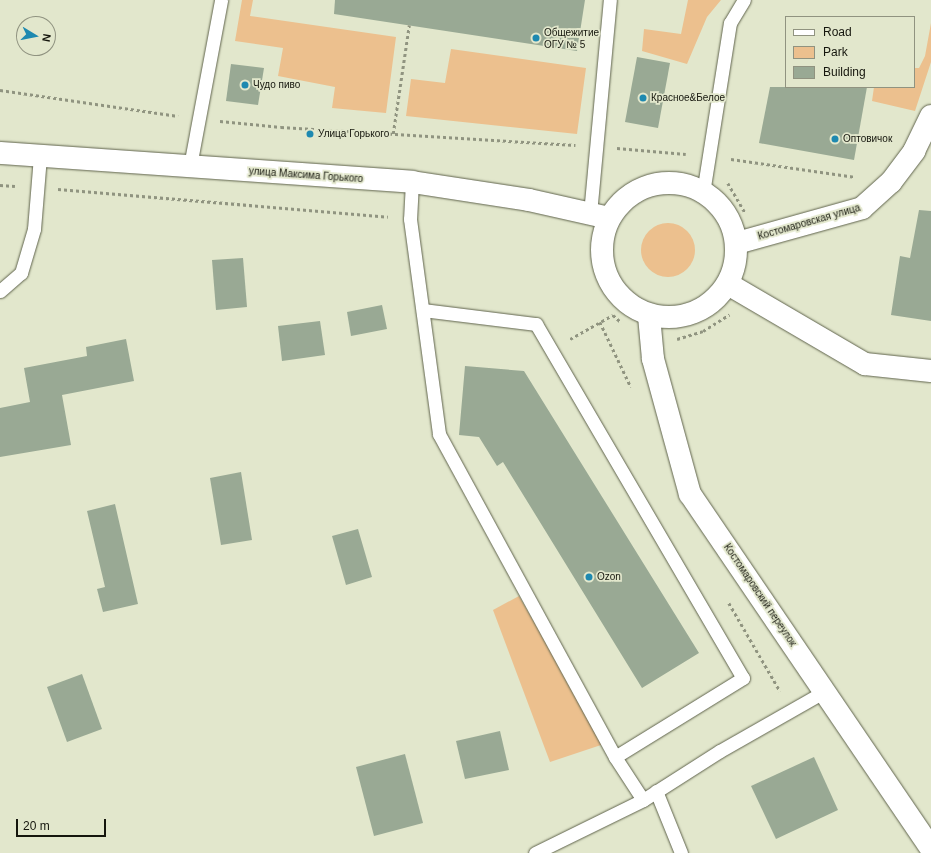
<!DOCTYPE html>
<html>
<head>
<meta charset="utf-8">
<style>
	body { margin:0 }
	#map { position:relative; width:931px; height:853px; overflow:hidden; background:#e2e7cc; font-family:Helvetica,sans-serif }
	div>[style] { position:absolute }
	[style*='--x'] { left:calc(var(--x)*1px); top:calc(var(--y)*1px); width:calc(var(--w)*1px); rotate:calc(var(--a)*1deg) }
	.green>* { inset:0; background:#ecc08e }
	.round { border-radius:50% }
	.building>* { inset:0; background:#99a994 }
	.path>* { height:2.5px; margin-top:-1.25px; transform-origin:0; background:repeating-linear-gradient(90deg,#909480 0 3px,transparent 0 6px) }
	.roads { filter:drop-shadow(0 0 1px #60644d) drop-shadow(0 0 1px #60644d) }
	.service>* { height:13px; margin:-6.5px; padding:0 6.5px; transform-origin:6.5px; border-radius:6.5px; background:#fff }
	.minor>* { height:22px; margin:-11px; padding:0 11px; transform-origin:11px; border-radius:11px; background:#fff }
	.minor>.ring { margin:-11px; padding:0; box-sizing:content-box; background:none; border:22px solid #fff; border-radius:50% }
	.dots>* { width:11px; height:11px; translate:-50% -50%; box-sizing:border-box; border:2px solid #e2e7cc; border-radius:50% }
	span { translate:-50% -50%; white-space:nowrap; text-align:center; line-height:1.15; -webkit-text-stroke:3.5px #e2e7cc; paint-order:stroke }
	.poi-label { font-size:10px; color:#15160d }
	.left { translate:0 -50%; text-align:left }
	.street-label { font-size:10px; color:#15160d }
	.legend { position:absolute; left:785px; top:16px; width:130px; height:72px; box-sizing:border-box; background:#e2e7cc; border:1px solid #909380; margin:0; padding:5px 7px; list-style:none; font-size:12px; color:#15160d }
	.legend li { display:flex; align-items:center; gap:8px; height:20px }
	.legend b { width:20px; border:1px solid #909380 }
	.north { position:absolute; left:16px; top:16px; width:40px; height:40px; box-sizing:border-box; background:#e2e7cc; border:1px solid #909380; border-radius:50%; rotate:100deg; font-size:11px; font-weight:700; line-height:16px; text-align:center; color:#15160d }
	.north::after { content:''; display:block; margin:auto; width:14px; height:18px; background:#1e89b0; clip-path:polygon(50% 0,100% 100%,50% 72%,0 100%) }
	.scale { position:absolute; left:16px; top:819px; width:90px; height:18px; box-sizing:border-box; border:2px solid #15160d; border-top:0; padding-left:5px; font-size:12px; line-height:14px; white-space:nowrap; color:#15160d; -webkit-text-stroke:3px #e2e7cc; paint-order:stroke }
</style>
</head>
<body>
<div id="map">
	<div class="green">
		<div style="clip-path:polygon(242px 0,253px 0,250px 16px,396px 37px,386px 113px,332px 108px,335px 87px,278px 76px,283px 48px,235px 41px)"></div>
		<div style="clip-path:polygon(688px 0,721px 0,707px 17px,687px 64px,642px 51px,644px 29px,681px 34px)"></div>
		<div style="clip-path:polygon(931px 23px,931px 62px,915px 111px,872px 101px,874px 87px,914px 87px,914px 68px,919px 68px,925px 56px)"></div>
		<div style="clip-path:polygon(451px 49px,586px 68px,577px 134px,406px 116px,411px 79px,445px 83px)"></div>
		<div class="round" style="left:641px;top:223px;width:54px;height:54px"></div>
		<div style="clip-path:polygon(519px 596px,604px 744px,550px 762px,493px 610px)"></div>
	</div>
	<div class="building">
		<div style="clip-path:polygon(335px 0,585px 0,577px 51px,334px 14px)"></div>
		<div style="clip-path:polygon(637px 57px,670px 63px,658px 128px,625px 122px)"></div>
		<div style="clip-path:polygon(231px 64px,264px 68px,258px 105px,226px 101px)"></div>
		<div style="clip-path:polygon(770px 87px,867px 87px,854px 160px,759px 143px)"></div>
		<div style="clip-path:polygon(919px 210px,931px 211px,931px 321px,891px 315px,900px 256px,910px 258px)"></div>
		<div style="clip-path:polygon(243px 258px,247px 307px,216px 310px,212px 260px)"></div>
		<div style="clip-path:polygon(382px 305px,387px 329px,351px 336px,347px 312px)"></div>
		<div style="clip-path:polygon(320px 321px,325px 355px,282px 361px,278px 326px)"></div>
		<div style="clip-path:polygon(126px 339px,134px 381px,62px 395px,71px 445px,0 457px,0 408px,30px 402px,24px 368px,87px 356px,86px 347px)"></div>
		<div style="clip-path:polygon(465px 366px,524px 371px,699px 653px,642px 688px,503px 462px,497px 466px,479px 437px,459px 435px)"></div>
		<div style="clip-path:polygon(241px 472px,252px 540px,221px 545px,210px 478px)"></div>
		<div style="clip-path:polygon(115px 504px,138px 604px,103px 612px,97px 589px,105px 587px,87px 511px)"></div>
		<div style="clip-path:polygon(358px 529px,372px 577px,346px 585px,332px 536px)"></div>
		<div style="clip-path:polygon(82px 674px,102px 729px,67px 742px,47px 687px)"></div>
		<div style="clip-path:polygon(500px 731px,509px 770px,465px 779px,456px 741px)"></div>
		<div style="clip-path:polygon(405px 754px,423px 823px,374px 836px,356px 767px)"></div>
		<div style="clip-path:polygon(814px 757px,838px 810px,776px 839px,751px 786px)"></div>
	</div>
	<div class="path">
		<div style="--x:0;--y:90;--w:180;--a:8.3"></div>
		<div style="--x:220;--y:121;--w:61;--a:5.6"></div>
		<div style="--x:281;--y:127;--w:295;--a:3.5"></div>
		<div style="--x:393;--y:134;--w:110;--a:-81.6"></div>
		<div style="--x:617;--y:148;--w:69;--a:5"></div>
		<div style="--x:731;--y:159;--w:126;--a:8.2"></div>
		<div style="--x:728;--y:183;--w:34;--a:60"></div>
		<div style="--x:0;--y:185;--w:15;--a:4"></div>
		<div style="--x:58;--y:189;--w:331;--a:4.8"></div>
		<div style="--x:600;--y:322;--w:72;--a:64.5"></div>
		<div style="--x:570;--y:339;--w:49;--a:-29.2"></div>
		<div style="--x:613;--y:315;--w:12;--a:42"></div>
		<div style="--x:677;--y:339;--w:27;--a:-17"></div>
		<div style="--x:703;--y:331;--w:31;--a:-32"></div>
		<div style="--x:729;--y:603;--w:102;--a:59.9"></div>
	</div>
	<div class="roads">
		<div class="service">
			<div style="--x:190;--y:166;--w:169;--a:-79.4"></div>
			<div style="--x:412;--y:182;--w:37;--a:93"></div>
			<div style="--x:410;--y:219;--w:217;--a:82.3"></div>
			<div style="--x:439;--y:434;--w:368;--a:61.4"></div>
			<div style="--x:615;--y:757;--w:51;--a:56.9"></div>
			<div style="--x:703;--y:193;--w:172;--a:-81"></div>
			<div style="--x:730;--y:23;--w:27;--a:-59"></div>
			<div style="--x:590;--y:214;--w:215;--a:-84.7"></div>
			<div style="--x:0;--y:291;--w:28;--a:-41"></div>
			<div style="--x:21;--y:273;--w:46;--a:-73.5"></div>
			<div style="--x:34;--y:229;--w:73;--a:-85.3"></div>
			<div style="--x:423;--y:310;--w:114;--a:7.1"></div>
			<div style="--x:536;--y:324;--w:410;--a:59.7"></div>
			<div style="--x:743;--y:678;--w:150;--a:148.3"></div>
			<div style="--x:656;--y:791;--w:67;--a:68"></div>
			<div style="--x:535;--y:853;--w:120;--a:-26.1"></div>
			<div style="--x:643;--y:800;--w:91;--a:-32.5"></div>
			<div style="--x:720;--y:751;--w:121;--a:-29.7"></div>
		</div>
		<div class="minor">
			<div style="--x:0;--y:153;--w:413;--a:4"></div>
			<div style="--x:412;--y:182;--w:118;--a:8.7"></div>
			<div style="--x:529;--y:200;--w:82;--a:12.7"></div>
			<div class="ring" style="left:602px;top:183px;width:112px;height:112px"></div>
			<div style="--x:737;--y:243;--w:130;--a:-15.6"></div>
			<div style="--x:862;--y:208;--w:39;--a:-42"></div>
			<div style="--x:891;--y:182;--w:39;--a:-53"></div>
			<div style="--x:914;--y:151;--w:39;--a:-64"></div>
			<div style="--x:728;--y:284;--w:159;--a:30.3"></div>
			<div style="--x:865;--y:364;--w:66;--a:6.1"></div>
			<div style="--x:649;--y:316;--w:43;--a:84.7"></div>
			<div style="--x:653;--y:359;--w:140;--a:74.7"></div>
			<div style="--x:690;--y:494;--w:429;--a:55.8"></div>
		</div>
	</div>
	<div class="dots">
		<div style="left:536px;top:38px;background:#1e89b0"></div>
		<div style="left:245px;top:85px;background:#1e89b0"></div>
		<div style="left:643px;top:98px;background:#1e89b0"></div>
		<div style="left:310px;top:134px;background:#1e89b0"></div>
		<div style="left:835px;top:139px;background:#1e89b0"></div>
		<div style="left:589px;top:577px;background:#1e89b0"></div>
	</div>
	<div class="poi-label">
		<span class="left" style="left:544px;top:38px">Общежитие<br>ОГУ № 5</span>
		<span class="left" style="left:253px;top:85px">Чудо пиво</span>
		<span class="left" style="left:651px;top:98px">Красное&amp;Белое</span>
		<span class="left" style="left:318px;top:134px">Улица Горького</span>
		<span class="left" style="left:843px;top:139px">Оптовичок</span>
		<span class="left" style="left:597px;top:577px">Ozon</span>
	</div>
	<div class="street-label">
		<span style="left:306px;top:175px;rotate:4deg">улица Максима Горького</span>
		<span style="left:809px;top:222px;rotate:-16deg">Костомаровская улица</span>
		<span style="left:760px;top:595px;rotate:56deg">Костомаровский переулок</span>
	</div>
	<ul class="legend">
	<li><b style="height:5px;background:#fff"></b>Road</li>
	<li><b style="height:11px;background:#ecc08e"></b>Park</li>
	<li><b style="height:11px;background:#99a994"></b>Building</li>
	</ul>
	<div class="north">N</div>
	<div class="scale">20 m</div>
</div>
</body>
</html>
